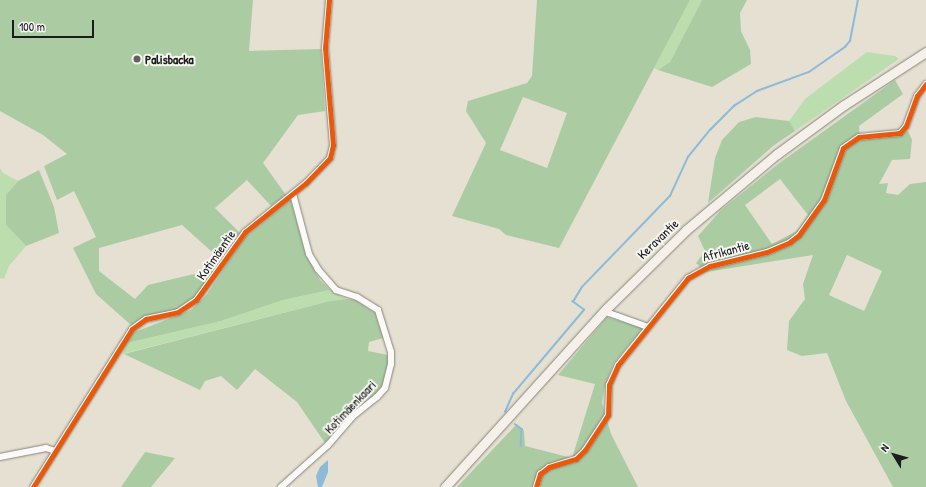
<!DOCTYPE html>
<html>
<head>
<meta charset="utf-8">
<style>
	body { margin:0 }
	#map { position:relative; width:926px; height:487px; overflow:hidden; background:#e5e0d1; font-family:"Patrick Hand",sans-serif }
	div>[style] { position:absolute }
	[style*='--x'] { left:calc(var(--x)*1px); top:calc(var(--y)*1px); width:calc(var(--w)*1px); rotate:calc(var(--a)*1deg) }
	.green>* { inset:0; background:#bcdeaf }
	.forest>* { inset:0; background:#abcca3 }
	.water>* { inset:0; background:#8dbad9 }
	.stream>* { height:1.5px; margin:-0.75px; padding:0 0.75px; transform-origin:0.75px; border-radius:0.75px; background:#8dbad9 }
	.roads { filter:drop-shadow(0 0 1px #86847d) drop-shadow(0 0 1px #86847d) }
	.street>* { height:6px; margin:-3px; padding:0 3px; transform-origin:3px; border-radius:3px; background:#fbfaf8 }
	.secondary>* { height:9px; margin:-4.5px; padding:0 4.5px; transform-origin:4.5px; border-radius:4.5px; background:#f5f1ea }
	.cycleway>* { height:5px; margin:-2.5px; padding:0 2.5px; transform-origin:2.5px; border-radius:2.5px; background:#e8590c }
	.dots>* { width:11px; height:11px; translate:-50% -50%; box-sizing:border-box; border:2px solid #f6f6f2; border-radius:50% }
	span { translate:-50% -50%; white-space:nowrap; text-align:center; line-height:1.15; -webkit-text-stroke:4px #f6f6f2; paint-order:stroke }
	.poi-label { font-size:13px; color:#1c1c1c; font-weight:700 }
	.left { translate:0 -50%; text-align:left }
	.street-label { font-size:13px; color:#1c1c1c }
	.north { position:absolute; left:874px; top:435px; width:40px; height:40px; -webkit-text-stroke:3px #f6f6f2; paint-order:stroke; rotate:307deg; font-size:11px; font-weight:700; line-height:16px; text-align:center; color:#1c1c1c }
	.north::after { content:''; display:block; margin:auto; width:14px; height:18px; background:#1c1c1c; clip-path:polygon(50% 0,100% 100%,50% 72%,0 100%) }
	.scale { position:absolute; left:12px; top:20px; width:82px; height:18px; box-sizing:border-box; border:2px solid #1c1c1c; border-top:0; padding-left:5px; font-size:12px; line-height:14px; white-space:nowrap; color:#1c1c1c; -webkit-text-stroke:3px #f6f6f2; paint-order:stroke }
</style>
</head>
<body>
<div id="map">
	<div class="green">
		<div style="clip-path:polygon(690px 0,702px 0,670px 62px,658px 70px,654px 68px)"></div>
		<div style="clip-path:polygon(867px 52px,895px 56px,899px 59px,795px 131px,789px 121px,805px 99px)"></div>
		<div style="clip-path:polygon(0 168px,3px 173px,18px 181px,6px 195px,6px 225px,26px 246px,9px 266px,4px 279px,0 278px)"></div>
		<div style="clip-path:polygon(330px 290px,346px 299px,330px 301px,122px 354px,127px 343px,221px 321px,283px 300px)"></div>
	</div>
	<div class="forest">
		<div style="clip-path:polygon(0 0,253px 0,249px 51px,321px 49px,325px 111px,298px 115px,263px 163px,286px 195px,271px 206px,247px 180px,215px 208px,240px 233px,220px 259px,182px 225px,99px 248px,99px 271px,135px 299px,148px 285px,215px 269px,209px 281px,193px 300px,177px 309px,143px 318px,131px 325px,96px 294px,73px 248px,96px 237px,74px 191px,57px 200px,44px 166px,67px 154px,43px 135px,0 111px)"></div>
		<div style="clip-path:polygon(evenodd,537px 0,690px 0,559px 248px,506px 235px,499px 229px,452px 216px,486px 143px,466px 111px,468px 101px,527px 83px,532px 76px,537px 0,523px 97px,567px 113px,547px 168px,500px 150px,523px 97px)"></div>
		<div style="clip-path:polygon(702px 0,747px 0,740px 13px,741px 31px,750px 50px,751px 64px,712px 87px,658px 70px,670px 62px)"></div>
		<div style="clip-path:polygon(evenodd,895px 80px,903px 94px,859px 126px,860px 139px,895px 136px,908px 131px,912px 140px,910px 159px,892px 160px,879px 184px,888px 183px,886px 193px,898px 195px,910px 184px,926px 182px,926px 487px,893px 487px,846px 401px,827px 353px,802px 356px,787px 350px,789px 321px,805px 299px,803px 284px,813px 255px,706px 272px,696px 263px,705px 251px,698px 236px,721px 210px,778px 164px,895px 80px,780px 179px,808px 215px,797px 231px,772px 244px,745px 205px,780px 179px,895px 80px,847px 255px,882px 271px,864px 311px,829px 295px,847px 255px)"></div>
		<div style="clip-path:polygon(756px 117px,789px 121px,795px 131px,773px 146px,708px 203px,715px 158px,722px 140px,739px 122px)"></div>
		<div style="clip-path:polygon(39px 170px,54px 207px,59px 233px,26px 246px,6px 225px,6px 195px,18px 181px)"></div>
		<div style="clip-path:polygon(291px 200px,306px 255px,320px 280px,330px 290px,283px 300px,221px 321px,127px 343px,135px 332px,191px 310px,207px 294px,245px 237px)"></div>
		<div style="clip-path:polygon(346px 299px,355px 300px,375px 313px,383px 338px,369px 342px,368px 351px,388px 355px,387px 374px,382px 386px,371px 399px,325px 443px,297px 402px,255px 369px,237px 390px,221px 376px,205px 381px,200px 390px,124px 354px,330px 301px)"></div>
		<div style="clip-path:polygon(607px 317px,643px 328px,614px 363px,605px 385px,602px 403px,611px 434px,638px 487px,457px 487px,517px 424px,524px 431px,525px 446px,572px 458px,595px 384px,558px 375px)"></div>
		<div style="clip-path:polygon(145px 452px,175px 458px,151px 487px,121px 487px)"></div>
	</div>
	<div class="water">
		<div style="clip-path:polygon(328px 460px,328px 472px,322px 487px,318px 487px,316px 476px,320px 467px)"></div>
	</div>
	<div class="stream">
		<div style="--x:505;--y:412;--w:20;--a:-66"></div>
		<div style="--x:513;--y:394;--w:110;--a:-49.8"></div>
		<div style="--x:584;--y:310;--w:14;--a:-144"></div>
		<div style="--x:573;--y:302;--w:17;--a:-59"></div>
		<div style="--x:582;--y:287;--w:127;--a:-46"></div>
		<div style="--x:670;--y:196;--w:43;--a:-65.2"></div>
		<div style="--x:688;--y:157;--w:36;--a:-51"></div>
		<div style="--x:711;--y:129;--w:33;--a:-45"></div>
		<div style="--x:734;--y:106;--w:27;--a:-33"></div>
		<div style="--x:757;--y:91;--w:55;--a:-20.1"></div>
		<div style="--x:809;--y:72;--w:44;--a:-34.8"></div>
		<div style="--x:845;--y:47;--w:8;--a:-50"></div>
		<div style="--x:850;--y:41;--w:42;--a:-79"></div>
		<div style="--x:515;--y:424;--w:9;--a:36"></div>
		<div style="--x:522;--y:429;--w:17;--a:93"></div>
	</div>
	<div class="roads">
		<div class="street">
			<div style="--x:606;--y:309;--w:5;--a:53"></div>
			<div style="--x:609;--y:313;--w:41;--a:19.7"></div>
			<div style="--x:0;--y:457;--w:47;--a:-11.1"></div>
			<div style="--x:46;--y:448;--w:9;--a:18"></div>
			<div style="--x:33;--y:487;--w:186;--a:-57.9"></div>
			<div style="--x:132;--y:329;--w:17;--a:-36"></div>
			<div style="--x:146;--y:319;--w:33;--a:-12"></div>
			<div style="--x:178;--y:312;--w:22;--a:-34"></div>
			<div style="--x:196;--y:300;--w:84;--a:-54.2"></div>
			<div style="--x:245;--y:232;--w:78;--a:-38.8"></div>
			<div style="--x:306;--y:183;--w:35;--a:-46"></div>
			<div style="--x:330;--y:158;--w:13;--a:-77"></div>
			<div style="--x:333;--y:145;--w:97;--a:-94.7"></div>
			<div style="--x:325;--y:48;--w:48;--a:-85.2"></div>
			<div style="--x:281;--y:487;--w:63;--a:-41.8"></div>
			<div style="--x:328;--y:445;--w:37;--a:-49"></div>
			<div style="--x:352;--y:417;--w:32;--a:-39"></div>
			<div style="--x:377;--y:397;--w:12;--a:-48"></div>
			<div style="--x:385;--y:388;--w:25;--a:-76"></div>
			<div style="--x:391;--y:364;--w:12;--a:-90"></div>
			<div style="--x:391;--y:352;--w:44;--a:-107.2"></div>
			<div style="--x:378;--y:310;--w:25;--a:-148"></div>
			<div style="--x:357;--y:297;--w:22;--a:-162"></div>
			<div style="--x:336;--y:290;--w:28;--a:-131"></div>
			<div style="--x:318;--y:269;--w:17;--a:-121"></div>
			<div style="--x:309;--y:254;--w:62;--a:-104.9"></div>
			<div style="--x:536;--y:487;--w:14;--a:-73"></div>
			<div style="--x:540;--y:474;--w:11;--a:-38"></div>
			<div style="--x:549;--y:467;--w:28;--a:-17"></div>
			<div style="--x:576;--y:459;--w:13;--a:-45"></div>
			<div style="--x:585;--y:450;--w:42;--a:-56.7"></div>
			<div style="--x:608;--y:415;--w:30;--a:-88"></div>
			<div style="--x:609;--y:385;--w:22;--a:-66"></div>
			<div style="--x:618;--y:365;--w:112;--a:-51.2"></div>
			<div style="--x:688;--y:278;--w:25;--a:-29"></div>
			<div style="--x:710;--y:266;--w:59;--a:-13.8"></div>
			<div style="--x:767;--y:252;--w:25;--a:-23"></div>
			<div style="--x:790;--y:242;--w:11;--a:-38"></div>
			<div style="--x:799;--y:235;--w:43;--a:-54.5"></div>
			<div style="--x:824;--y:200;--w:55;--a:-69.9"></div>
			<div style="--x:843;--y:148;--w:19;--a:-35"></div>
			<div style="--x:859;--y:137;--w:41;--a:-5.6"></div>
			<div style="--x:900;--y:133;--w:9;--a:-49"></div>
			<div style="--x:906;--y:126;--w:32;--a:-70"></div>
			<div style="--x:917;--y:96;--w:15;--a:-53"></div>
		</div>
		<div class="secondary">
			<div style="--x:445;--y:487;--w:240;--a:-47.9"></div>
			<div style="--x:606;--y:309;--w:112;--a:-44.6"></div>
			<div style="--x:686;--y:230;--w:119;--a:-39.9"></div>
			<div style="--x:777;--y:154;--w:83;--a:-36.2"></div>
			<div style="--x:844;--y:105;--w:98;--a:-32.9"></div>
		</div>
	</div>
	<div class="cycleway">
		<div style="--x:33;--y:487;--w:186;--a:-57.9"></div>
		<div style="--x:132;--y:329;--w:17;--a:-36"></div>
		<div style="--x:146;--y:319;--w:33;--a:-12"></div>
		<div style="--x:178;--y:312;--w:22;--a:-34"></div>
		<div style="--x:196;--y:300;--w:84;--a:-54.2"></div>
		<div style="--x:245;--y:232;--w:78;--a:-38.8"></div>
		<div style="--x:306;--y:183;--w:35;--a:-46"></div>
		<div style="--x:330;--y:158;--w:13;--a:-77"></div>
		<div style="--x:333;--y:145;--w:97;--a:-94.7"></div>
		<div style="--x:325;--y:48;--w:48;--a:-85.2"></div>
		<div style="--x:536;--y:487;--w:14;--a:-73"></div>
		<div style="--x:540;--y:474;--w:11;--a:-38"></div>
		<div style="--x:549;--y:467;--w:28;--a:-17"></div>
		<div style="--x:576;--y:459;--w:13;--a:-45"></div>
		<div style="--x:585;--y:450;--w:42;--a:-56.7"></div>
		<div style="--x:608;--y:415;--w:30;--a:-88"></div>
		<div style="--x:609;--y:385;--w:22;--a:-66"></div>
		<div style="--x:618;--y:365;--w:112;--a:-51.2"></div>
		<div style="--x:688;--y:278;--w:25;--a:-29"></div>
		<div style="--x:710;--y:266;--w:59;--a:-13.8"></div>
		<div style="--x:767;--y:252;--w:25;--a:-23"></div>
		<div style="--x:790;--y:242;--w:11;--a:-38"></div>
		<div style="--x:799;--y:235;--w:43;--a:-54.5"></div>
		<div style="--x:824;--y:200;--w:55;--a:-69.9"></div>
		<div style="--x:843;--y:148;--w:19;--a:-35"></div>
		<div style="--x:859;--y:137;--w:41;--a:-5.6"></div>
		<div style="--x:900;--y:133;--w:9;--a:-49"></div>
		<div style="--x:906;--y:126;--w:32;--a:-70"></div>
		<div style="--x:917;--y:96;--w:15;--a:-53"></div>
	</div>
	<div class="dots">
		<div style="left:137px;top:59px;background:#62615b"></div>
	</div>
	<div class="poi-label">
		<span class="left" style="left:145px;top:59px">Palisbacka</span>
	</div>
	<div class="street-label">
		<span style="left:658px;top:239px;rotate:-44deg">Keravantie</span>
		<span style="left:726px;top:251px;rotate:-15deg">Afrikantie</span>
		<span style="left:216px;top:255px;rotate:-55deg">Kotimäentie</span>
		<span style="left:350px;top:407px;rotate:-46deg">Kotimäenkaari</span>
	</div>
	<div class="north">N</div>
	<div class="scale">100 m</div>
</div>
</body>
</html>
